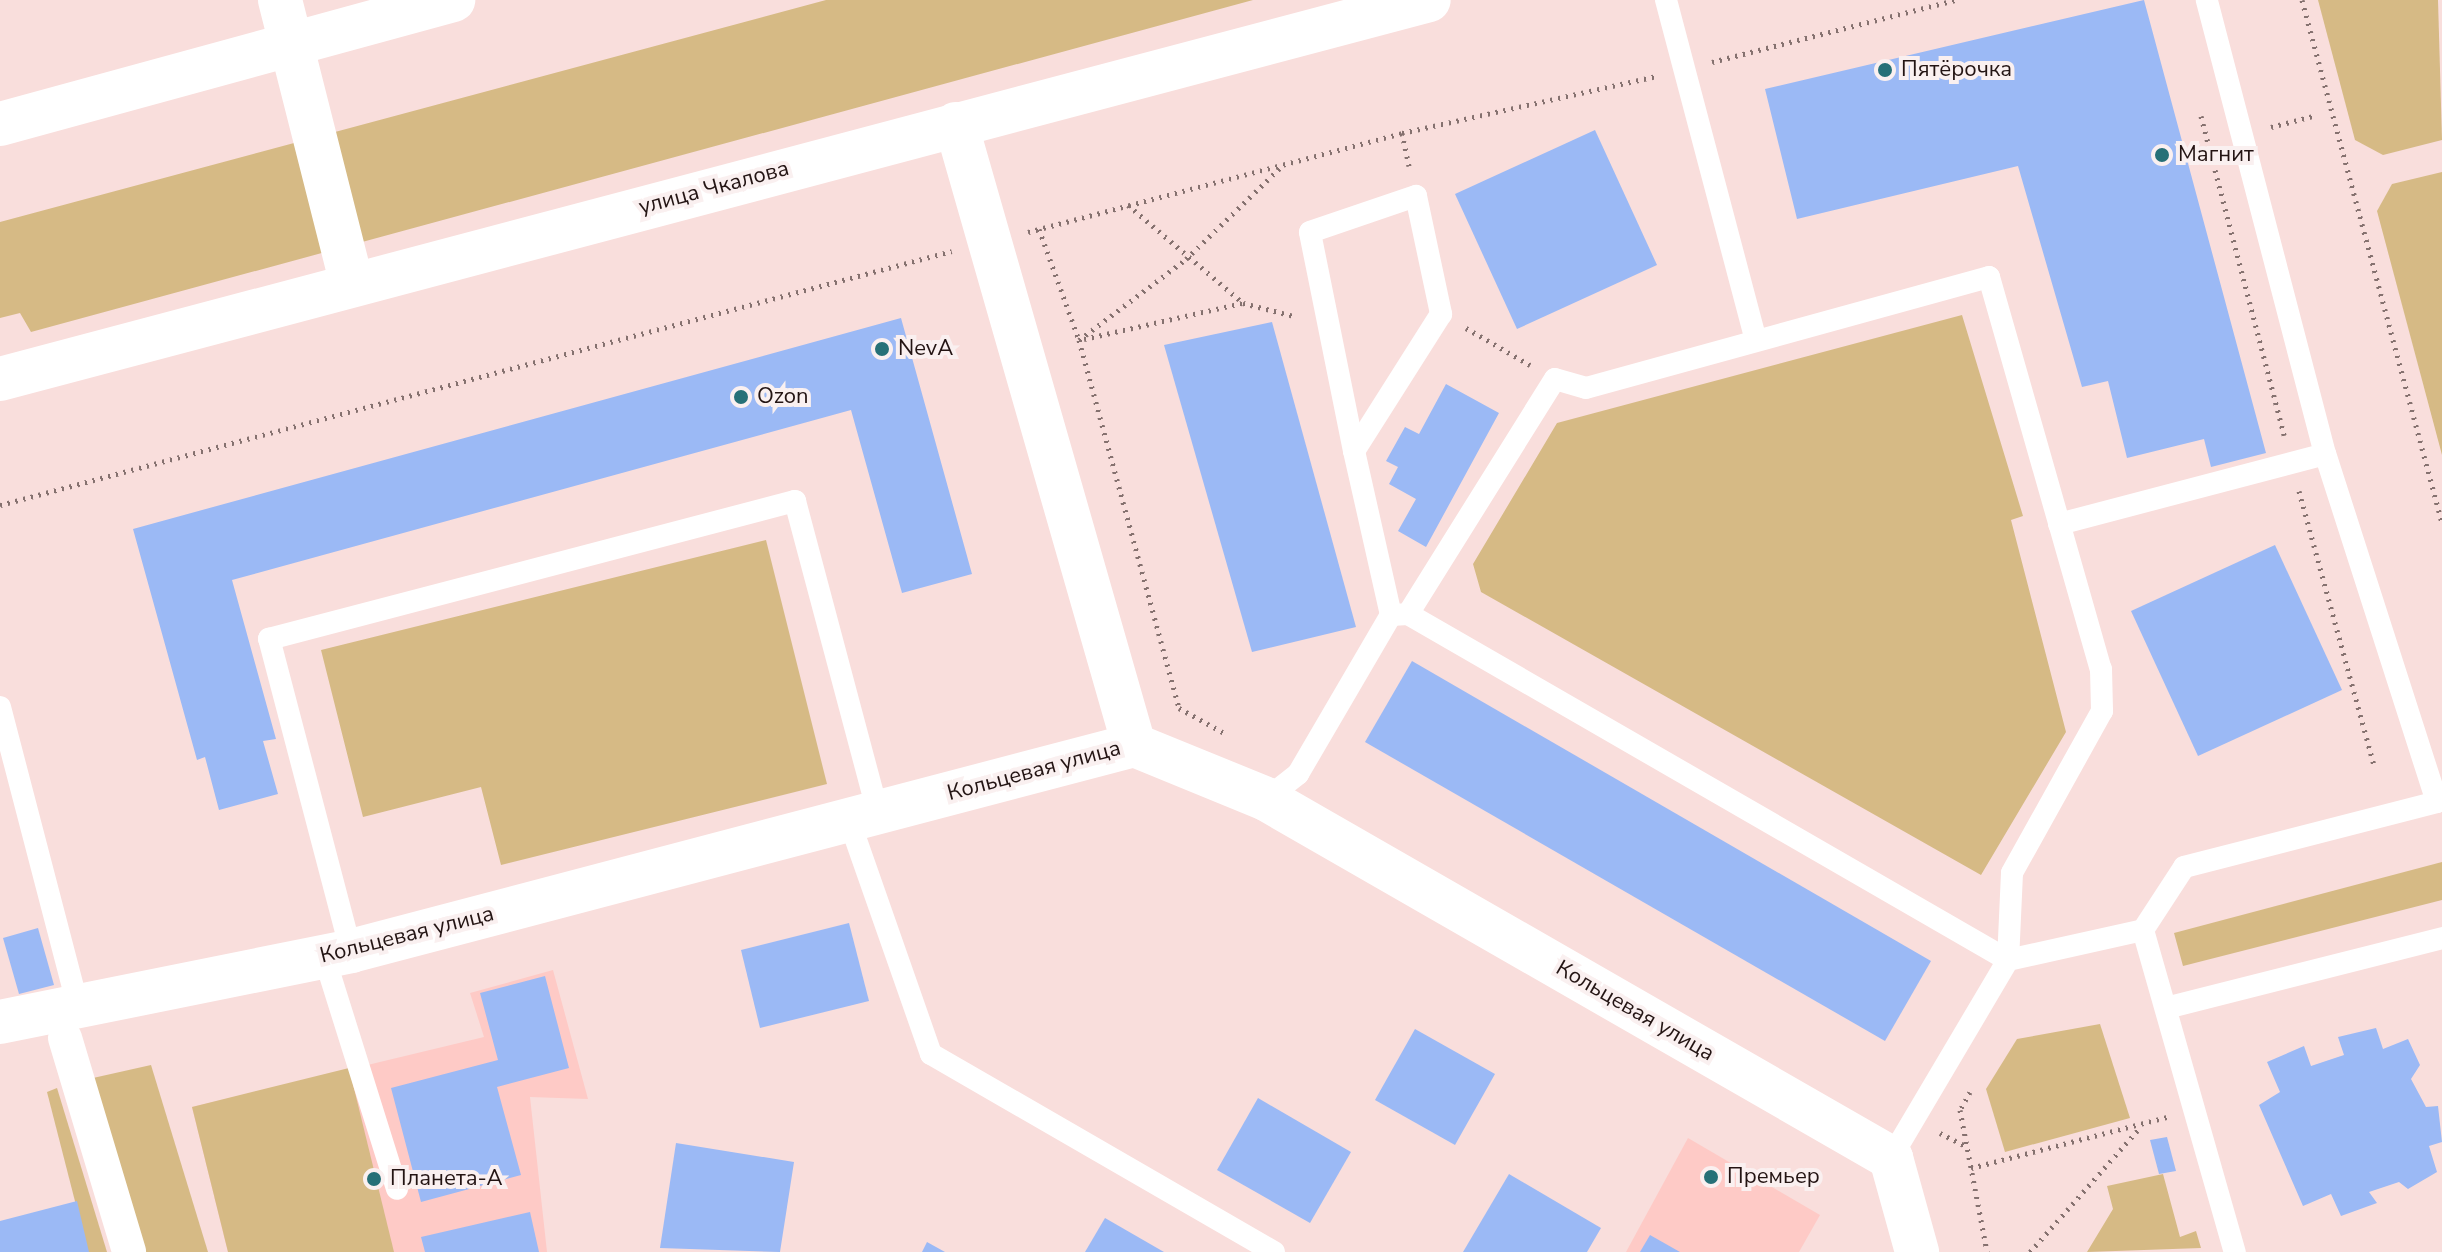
<!DOCTYPE html>
<html>
<head>
<meta charset="utf-8">
<style>
	body { margin:0 }
	#map { position:relative; width:2442px; height:1252px; overflow:hidden; background:#f9dedc; font-family:"Nunito Sans",sans-serif }
	div>[style] { position:absolute }
	[style*='--x'] { left:calc(var(--x)*1px); top:calc(var(--y)*1px); width:calc(var(--w)*1px); rotate:calc(var(--a)*1deg) }
	.built>* { inset:0; background:#fecac6 }
	.green>* { inset:0; background:#d6ba85 }
	.building>* { inset:0; background:#9bb9f5 }
	.path>* { height:5px; margin-top:-2.5px; transform-origin:0; background:repeating-linear-gradient(90deg,#85716f 0 2px,transparent 0 8px) }
	.service>* { height:22px; margin:-11px; padding:0 11px; transform-origin:11px; border-radius:11px; background:#fff }
	.pedestrian>* { height:34px; margin:-17px; padding:0 17px; transform-origin:17px; border-radius:17px; background:#fff }
	.minor>* { height:44px; margin:-22px; padding:0 22px; transform-origin:22px; border-radius:22px; background:#fff }
	.tertiary>* { height:44px; margin:-22px; padding:0 22px; transform-origin:22px; border-radius:22px; background:#fff }
	.dots>* { width:22px; height:22px; translate:-50% -50%; box-sizing:border-box; border:4px solid #faf0f0; border-radius:50% }
	span { translate:-50% -50%; white-space:nowrap; text-align:center; line-height:1.15; -webkit-text-stroke:8px #faf0f0; paint-order:stroke }
	.poi-label { font-size:22px; color:#231413 }
	.left { translate:0 -50%; text-align:left }
	.street-label { font-size:22px; color:#231413 }
</style>
</head>
<body>
<div id="map">
	<div class="built">
		<div style="clip-path:polygon(553px 970px,588px 1099px,530px 1097px,547px 1252px,228px 1252px,192px 1107px,484px 1037px,470px 993px)"></div>
		<div style="clip-path:polygon(1688px 1138px,1820px 1215px,1799px 1252px,1626px 1252px)"></div>
	</div>
	<div class="green">
		<div style="clip-path:polygon(826px 0,1253px 0,31px 332px,20px 313px,0 318px,0 222px)"></div>
		<div style="clip-path:polygon(2318px 0,2438px 0,2442px 140px,2383px 155px,2355px 140px)"></div>
		<div style="clip-path:polygon(2442px 172px,2442px 455px,2377px 211px,2392px 184px)"></div>
		<div style="clip-path:polygon(1962px 315px,2023px 516px,2011px 520px,2066px 732px,1981px 875px,1481px 592px,1473px 564px,1557px 423px)"></div>
		<div style="clip-path:polygon(766px 540px,827px 784px,501px 865px,481px 787px,363px 817px,321px 650px)"></div>
		<div style="clip-path:polygon(2442px 862px,2442px 900px,2183px 966px,2174px 933px)"></div>
		<div style="clip-path:polygon(2100px 1024px,2130px 1118px,2005px 1152px,1986px 1089px,2017px 1039px)"></div>
		<div style="clip-path:polygon(151px 1065px,208px 1252px,146px 1252px,93px 1078px)"></div>
		<div style="clip-path:polygon(349px 1068px,394px 1252px,228px 1252px,192px 1107px)"></div>
		<div style="clip-path:polygon(57px 1088px,107px 1252px,88px 1252px,47px 1092px)"></div>
		<div style="clip-path:polygon(2163px 1174px,2180px 1237px,2196px 1231px,2201px 1248px,2087px 1252px,2113px 1209px,2107px 1186px)"></div>
	</div>
	<div class="building">
		<div style="clip-path:polygon(2144px 0,2266px 453px,2211px 467px,2204px 439px,2127px 458px,2108px 381px,2082px 387px,2018px 166px,1797px 219px,1765px 89px)"></div>
		<div style="clip-path:polygon(1595px 130px,1657px 265px,1517px 329px,1455px 194px)"></div>
		<div style="clip-path:polygon(901px 318px,972px 574px,902px 593px,851px 410px,232px 580px,276px 739px,263px 741px,278px 794px,219px 810px,205px 757px,197px 760px,133px 529px)"></div>
		<div style="clip-path:polygon(1272px 322px,1356px 627px,1252px 652px,1164px 345px)"></div>
		<div style="clip-path:polygon(1446px 384px,1499px 413px,1426px 547px,1398px 531px,1416px 499px,1389px 484px,1398px 467px,1386px 461px,1405px 427px,1419px 434px)"></div>
		<div style="clip-path:polygon(2275px 545px,2342px 690px,2198px 756px,2131px 611px)"></div>
		<div style="clip-path:polygon(1412px 661px,1931px 961px,1885px 1041px,1365px 742px)"></div>
		<div style="clip-path:polygon(849px 923px,869px 1001px,760px 1028px,741px 950px)"></div>
		<div style="clip-path:polygon(38px 928px,54px 985px,19px 994px,3px 938px)"></div>
		<div style="clip-path:polygon(545px 976px,569px 1068px,497px 1087px,521px 1175px,421px 1202px,391px 1088px,498px 1060px,480px 993px)"></div>
		<div style="clip-path:polygon(2376px 1028px,2383px 1049px,2408px 1039px,2420px 1065px,2411px 1079px,2426px 1107px,2438px 1106px,2442px 1142px,2429px 1146px,2437px 1172px,2408px 1189px,2399px 1182px,2369px 1192px,2377px 1203px,2341px 1216px,2331px 1194px,2303px 1206px,2259px 1105px,2280px 1092px,2267px 1062px,2304px 1046px,2311px 1066px,2344px 1055px,2338px 1037px)"></div>
		<div style="clip-path:polygon(1415px 1029px,1495px 1074px,1455px 1145px,1375px 1100px)"></div>
		<div style="clip-path:polygon(1258px 1098px,1351px 1152px,1310px 1223px,1217px 1170px)"></div>
		<div style="clip-path:polygon(2167px 1137px,2176px 1171px,2159px 1174px,2150px 1140px)"></div>
		<div style="clip-path:polygon(676px 1143px,794px 1162px,780px 1252px,660px 1248px)"></div>
		<div style="clip-path:polygon(1509px 1174px,1601px 1228px,1587px 1252px,1463px 1252px)"></div>
		<div style="clip-path:polygon(77px 1201px,89px 1252px,0 1252px,0 1221px)"></div>
		<div style="clip-path:polygon(530px 1212px,539px 1252px,425px 1252px,421px 1237px)"></div>
		<div style="clip-path:polygon(1105px 1218px,1164px 1252px,1085px 1252px)"></div>
		<div style="clip-path:polygon(1650px 1235px,1680px 1252px,1640px 1252px)"></div>
		<div style="clip-path:polygon(927px 1242px,945px 1252px,922px 1252px)"></div>
	</div>
	<div class="path">
		<div style="--x:2302;--y:0;--w:541;--a:75.01"></div>
		<div style="--x:1712;--y:62;--w:252;--a:-14.3"></div>
		<div style="--x:2201;--y:116;--w:330;--a:75.4"></div>
		<div style="--x:2271;--y:127;--w:43;--a:-14.7"></div>
		<div style="--x:1409;--y:166;--w:34;--a:-102"></div>
		<div style="--x:1402;--y:133;--w:260;--a:-12.6"></div>
		<div style="--x:1128;--y:205;--w:151;--a:40.4"></div>
		<div style="--x:1243;--y:303;--w:53;--a:14.3"></div>
		<div style="--x:1039;--y:229;--w:118;--a:70.2"></div>
		<div style="--x:1079;--y:340;--w:381;--a:74.8"></div>
		<div style="--x:1179;--y:708;--w:54;--a:29"></div>
		<div style="--x:1028;--y:232;--w:387;--a:-14.8"></div>
		<div style="--x:1466;--y:328;--w:74;--a:30"></div>
		<div style="--x:1084;--y:339;--w:163;--a:-12.8"></div>
		<div style="--x:1079;--y:340;--w:134;--a:-37.1"></div>
		<div style="--x:1186;--y:259;--w:132;--a:-44.1"></div>
		<div style="--x:2299;--y:491;--w:287;--a:74.7"></div>
		<div style="--x:0;--y:505;--w:985;--a:-14.94"></div>
		<div style="--x:1970;--y:1092;--w:21;--a:119"></div>
		<div style="--x:1960;--y:1110;--w:145;--a:79.2"></div>
		<div style="--x:1940;--y:1133;--w:30;--a:27"></div>
		<div style="--x:1971;--y:1168;--w:203;--a:-14.6"></div>
		<div style="--x:2030;--y:1252;--w:163;--a:-48.5"></div>
	</div>
	<div class="service">
		<div style="--x:1666;--y:0;--w:348;--a:75.2"></div>
		<div style="--x:1354;--y:451;--w:223;--a:-101.4"></div>
		<div style="--x:1310;--y:232;--w:112;--a:-18.8"></div>
		<div style="--x:1416;--y:196;--w:121;--a:78"></div>
		<div style="--x:1441;--y:314;--w:162;--a:122.4"></div>
		<div style="--x:1354;--y:451;--w:168;--a:77.3"></div>
		<div style="--x:2059;--y:524;--w:275;--a:-14.7"></div>
		<div style="--x:1408;--y:614;--w:277;--a:-58"></div>
		<div style="--x:1555;--y:379;--w:32;--a:16"></div>
		<div style="--x:1586;--y:388;--w:418;--a:-15.4"></div>
		<div style="--x:1989;--y:277;--w:408;--a:74.1"></div>
		<div style="--x:2101;--y:669;--w:42;--a:88.6"></div>
		<div style="--x:2102;--y:711;--w:185;--a:119.1"></div>
		<div style="--x:2012;--y:873;--w:87;--a:92.6"></div>
		<div style="--x:2008;--y:960;--w:138;--a:-12.5"></div>
		<div style="--x:2143;--y:930;--w:335;--a:74.1"></div>
		<div style="--x:0;--y:707;--w:306;--a:75.4"></div>
		<div style="--x:1266;--y:799;--w:41;--a:-38"></div>
		<div style="--x:1298;--y:774;--w:184;--a:-59.7"></div>
		<div style="--x:1391;--y:615;--w:17;--a:-3"></div>
		<div style="--x:1408;--y:614;--w:693;--a:29.97"></div>
		<div style="--x:2008;--y:960;--w:230;--a:120.6"></div>
		<div style="--x:849;--y:820;--w:248;--a:70.7"></div>
		<div style="--x:931;--y:1054;--w:396;--a:30"></div>
		<div style="--x:2143;--y:930;--w:75;--a:-56.9"></div>
		<div style="--x:2184;--y:867;--w:261;--a:-14.4"></div>
		<div style="--x:2437;--y:802;--w:366;--a:-107.8"></div>
		<div style="--x:2325;--y:454;--w:469;--a:-104.6"></div>
		<div style="--x:351;--y:951;--w:323;--a:-104.7"></div>
		<div style="--x:269;--y:639;--w:544;--a:-14.7"></div>
		<div style="--x:795;--y:501;--w:322;--a:75.1"></div>
		<div style="--x:324;--y:956;--w:244;--a:72.6"></div>
		<div style="--x:2170;--y:1007;--w:281;--a:-14.2"></div>
	</div>
	<div class="pedestrian">
		<div style="--x:65;--y:1038;--w:223;--a:73.3"></div>
	</div>
	<div class="minor">
		<div style="--x:280;--y:0;--w:294;--a:75.8"></div>
		<div style="--x:0;--y:124;--w:470;--a:-15.3"></div>
		<div style="--x:956;--y:124;--w:646;--a:74.01"></div>
		<div style="--x:0;--y:1022;--w:358;--a:-11.4"></div>
		<div style="--x:351;--y:951;--w:810;--a:-14.74"></div>
		<div style="--x:1134;--y:745;--w:143;--a:22.2"></div>
		<div style="--x:1266;--y:799;--w:721;--a:29.87"></div>
		<div style="--x:1891;--y:1158;--w:98;--a:74.5"></div>
	</div>
	<div class="tertiary">
		<div style="--x:0;--y:379;--w:1478;--a:-14.85"></div>
	</div>
	<div class="dots">
		<div style="left:1885px;top:70px;background:#267077"></div>
		<div style="left:2162px;top:155px;background:#267077"></div>
		<div style="left:882px;top:349px;background:#267077"></div>
		<div style="left:741px;top:397px;background:#267077"></div>
		<div style="left:1711px;top:1177px;background:#267077"></div>
		<div style="left:374px;top:1179px;background:#267077"></div>
	</div>
	<div class="poi-label">
		<span class="left" style="left:1901px;top:70px">Пятёрочка</span>
		<span class="left" style="left:2178px;top:155px">Магнит</span>
		<span class="left" style="left:898px;top:349px">NevA</span>
		<span class="left" style="left:757px;top:397px">Ozon</span>
		<span class="left" style="left:1727px;top:1177px">Премьер</span>
		<span class="left" style="left:390px;top:1179px">Планета-А</span>
	</div>
	<div class="street-label">
		<span style="left:714px;top:188px;rotate:-15deg">улица Чкалова</span>
		<span style="left:1034px;top:771px;rotate:-15deg">Кольцевая улица</span>
		<span style="left:407px;top:935px;rotate:-14deg">Кольцевая улица</span>
		<span style="left:1635px;top:1011px;rotate:30deg">Кольцевая улица</span>
	</div>
</div>
</body>
</html>
